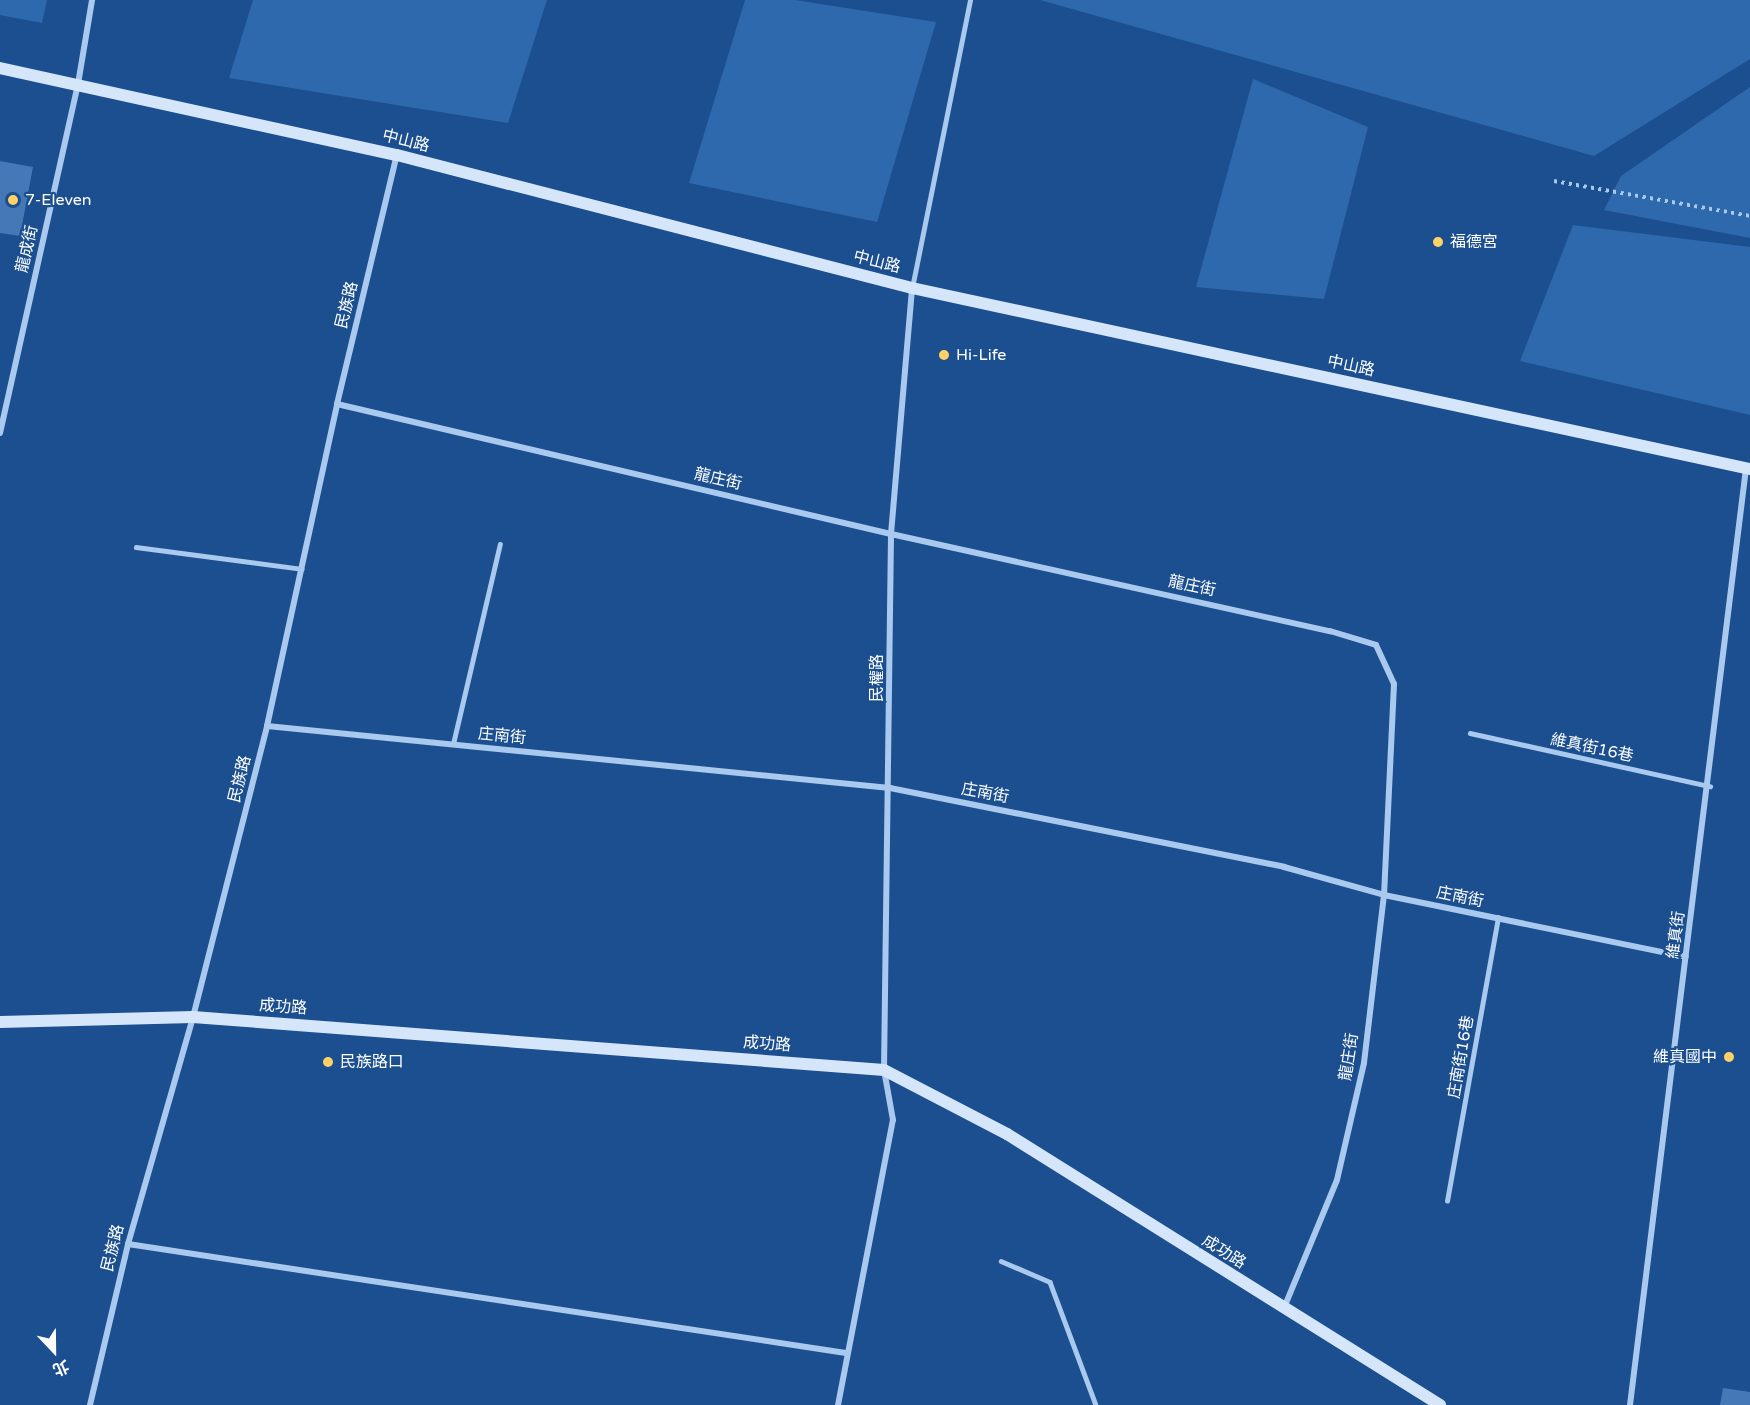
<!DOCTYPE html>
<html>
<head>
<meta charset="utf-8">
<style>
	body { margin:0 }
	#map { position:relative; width:1750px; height:1405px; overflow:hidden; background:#1b4f8f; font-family:"Varela Round","Noto Sans TC",sans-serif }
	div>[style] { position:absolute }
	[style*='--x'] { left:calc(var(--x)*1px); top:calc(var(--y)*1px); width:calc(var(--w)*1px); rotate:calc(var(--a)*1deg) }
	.green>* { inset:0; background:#2e69ad }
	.building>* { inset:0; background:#4478b7 }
	.path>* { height:4px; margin-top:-2px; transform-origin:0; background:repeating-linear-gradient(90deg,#a9c9ee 0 3px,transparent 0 7.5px) }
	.lane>* { height:4.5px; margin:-2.25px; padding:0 2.25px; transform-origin:2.25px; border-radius:2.25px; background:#a9c9ee }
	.street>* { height:6px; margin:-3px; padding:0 3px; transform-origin:3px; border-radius:3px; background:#a9c9ee }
	.secondary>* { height:12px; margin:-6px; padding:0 6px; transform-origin:6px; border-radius:6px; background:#d6e6fa }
	.dots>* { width:16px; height:16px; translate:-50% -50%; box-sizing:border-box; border:3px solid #1b4f8f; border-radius:50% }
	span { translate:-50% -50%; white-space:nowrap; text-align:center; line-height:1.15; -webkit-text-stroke:4.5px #1b4f8f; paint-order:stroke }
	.street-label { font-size:16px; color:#fff }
	.poi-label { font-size:16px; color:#fff }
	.left { translate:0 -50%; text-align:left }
	.right { translate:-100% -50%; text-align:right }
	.north { position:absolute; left:24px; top:1321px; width:60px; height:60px; -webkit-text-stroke:4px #1b4f8f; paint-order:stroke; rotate:158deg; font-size:16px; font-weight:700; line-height:24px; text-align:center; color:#fff }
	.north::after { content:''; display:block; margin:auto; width:21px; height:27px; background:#fff; clip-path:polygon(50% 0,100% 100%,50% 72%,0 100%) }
</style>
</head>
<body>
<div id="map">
	<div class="green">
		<div style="clip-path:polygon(0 0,47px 0,42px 23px,0 15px)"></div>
		<div style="clip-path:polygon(253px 0,547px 0,508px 123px,229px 78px)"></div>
		<div style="clip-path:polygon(745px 0,795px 0,936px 22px,877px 222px,689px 183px)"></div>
		<div style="clip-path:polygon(1040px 0,1750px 0,1750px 59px,1594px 156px)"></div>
		<div style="clip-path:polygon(1253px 79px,1368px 127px,1324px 299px,1196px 287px)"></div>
		<div style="clip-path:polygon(1750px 87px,1750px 238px,1604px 210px,1621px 176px)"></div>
		<div style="clip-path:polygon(1573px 225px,1750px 247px,1750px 415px,1520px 361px)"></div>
	</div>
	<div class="building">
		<div style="clip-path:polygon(0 161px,33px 167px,20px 236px,0 233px)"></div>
		<div style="clip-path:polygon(1723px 1388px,1750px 1392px,1750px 1405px,1720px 1405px)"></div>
	</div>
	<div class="path">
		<div style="--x:1554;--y:181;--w:199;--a:10.1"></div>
	</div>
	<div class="lane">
		<div style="--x:912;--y:288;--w:294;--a:-78.6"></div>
		<div style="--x:136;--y:547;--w:167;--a:7.5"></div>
		<div style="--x:1470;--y:733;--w:246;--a:12.5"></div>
		<div style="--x:453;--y:744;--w:205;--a:-76.8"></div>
		<div style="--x:1447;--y:1201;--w:288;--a:-79.8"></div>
		<div style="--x:1001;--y:1261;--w:53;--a:23.2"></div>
		<div style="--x:1050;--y:1282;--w:131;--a:69.5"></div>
	</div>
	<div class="street">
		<div style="--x:337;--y:404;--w:569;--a:13.21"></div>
		<div style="--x:891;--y:534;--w:450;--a:12.5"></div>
		<div style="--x:1330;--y:631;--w:48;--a:16.9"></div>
		<div style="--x:1376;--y:645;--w:43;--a:65.2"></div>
		<div style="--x:1394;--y:684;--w:211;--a:92.7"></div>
		<div style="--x:1384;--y:895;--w:169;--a:96.8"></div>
		<div style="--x:1364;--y:1063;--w:120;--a:103"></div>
		<div style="--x:1337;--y:1180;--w:139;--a:112.5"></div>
		<div style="--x:0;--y:433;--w:358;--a:-77.4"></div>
		<div style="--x:78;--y:84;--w:85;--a:-80.5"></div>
		<div style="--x:267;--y:726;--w:626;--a:5.68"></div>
		<div style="--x:890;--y:788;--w:402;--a:11.3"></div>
		<div style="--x:1284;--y:867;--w:104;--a:15.6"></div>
		<div style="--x:1384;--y:895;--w:308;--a:11.6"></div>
		<div style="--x:128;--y:1244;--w:726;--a:8.63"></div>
		<div style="--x:90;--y:1405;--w:165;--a:-76.7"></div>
		<div style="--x:128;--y:1244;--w:236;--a:-74"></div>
		<div style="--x:193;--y:1017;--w:300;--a:-75.7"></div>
		<div style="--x:267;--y:726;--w:330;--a:-77.7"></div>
		<div style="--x:337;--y:404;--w:256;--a:-76.5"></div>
		<div style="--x:838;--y:1405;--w:290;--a:-79.1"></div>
		<div style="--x:893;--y:1120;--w:51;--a:-100.2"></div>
		<div style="--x:884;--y:1070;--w:536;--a:-89.25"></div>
		<div style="--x:891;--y:534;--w:247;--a:-85.1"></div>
		<div style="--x:1630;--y:1405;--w:944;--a:-82.94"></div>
	</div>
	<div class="secondary">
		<div style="--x:0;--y:68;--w:406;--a:12.4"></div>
		<div style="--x:397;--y:155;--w:532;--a:14.48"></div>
		<div style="--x:912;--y:288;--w:857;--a:12.19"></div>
		<div style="--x:0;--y:1022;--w:193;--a:-1.5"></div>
		<div style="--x:193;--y:1017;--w:693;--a:4.39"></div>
		<div style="--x:884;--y:1070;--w:139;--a:27.5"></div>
		<div style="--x:1007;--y:1134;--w:511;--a:32.04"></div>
	</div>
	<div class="dots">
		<div style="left:13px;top:200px;background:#ffd166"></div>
		<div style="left:1438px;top:242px;background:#ffd166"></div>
		<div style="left:944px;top:355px;background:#ffd166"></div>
		<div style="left:1729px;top:1057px;background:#ffd166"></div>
		<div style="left:328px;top:1062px;background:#ffd166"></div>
	</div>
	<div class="street-label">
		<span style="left:406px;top:141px;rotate:14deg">中山路</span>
		<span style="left:27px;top:249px;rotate:-77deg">龍成街</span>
		<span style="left:877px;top:262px;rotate:14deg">中山路</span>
		<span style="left:347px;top:305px;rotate:-76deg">民族路</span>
		<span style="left:1351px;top:366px;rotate:12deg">中山路</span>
		<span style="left:718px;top:479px;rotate:13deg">龍庄街</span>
		<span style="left:1192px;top:586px;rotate:12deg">龍庄街</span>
		<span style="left:877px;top:678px;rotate:-90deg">民權路</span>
		<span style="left:502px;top:736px;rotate:6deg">庄南街</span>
		<span style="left:1592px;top:748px;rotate:12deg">維真街16巷</span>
		<span style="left:240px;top:779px;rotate:-76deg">民族路</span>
		<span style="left:985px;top:793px;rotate:11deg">庄南街</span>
		<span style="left:1460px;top:897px;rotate:12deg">庄南街</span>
		<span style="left:1676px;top:935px;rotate:-82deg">維真街</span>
		<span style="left:283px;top:1007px;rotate:4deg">成功路</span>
		<span style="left:767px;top:1044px;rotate:4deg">成功路</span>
		<span style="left:1349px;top:1057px;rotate:-81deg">龍庄街</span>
		<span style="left:1461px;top:1057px;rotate:-80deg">庄南街16巷</span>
		<span style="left:113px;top:1248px;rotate:-76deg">民族路</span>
		<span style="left:1224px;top:1252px;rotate:32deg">成功路</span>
	</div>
	<div class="poi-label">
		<span class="left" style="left:25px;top:200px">7-Eleven</span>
		<span class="left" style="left:1450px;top:242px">福德宮</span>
		<span class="left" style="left:956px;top:355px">Hi-Life</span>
		<span class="right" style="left:1717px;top:1057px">維真國中</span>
		<span class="left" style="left:340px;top:1062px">民族路口</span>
	</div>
	<div class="north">北</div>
</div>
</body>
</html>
